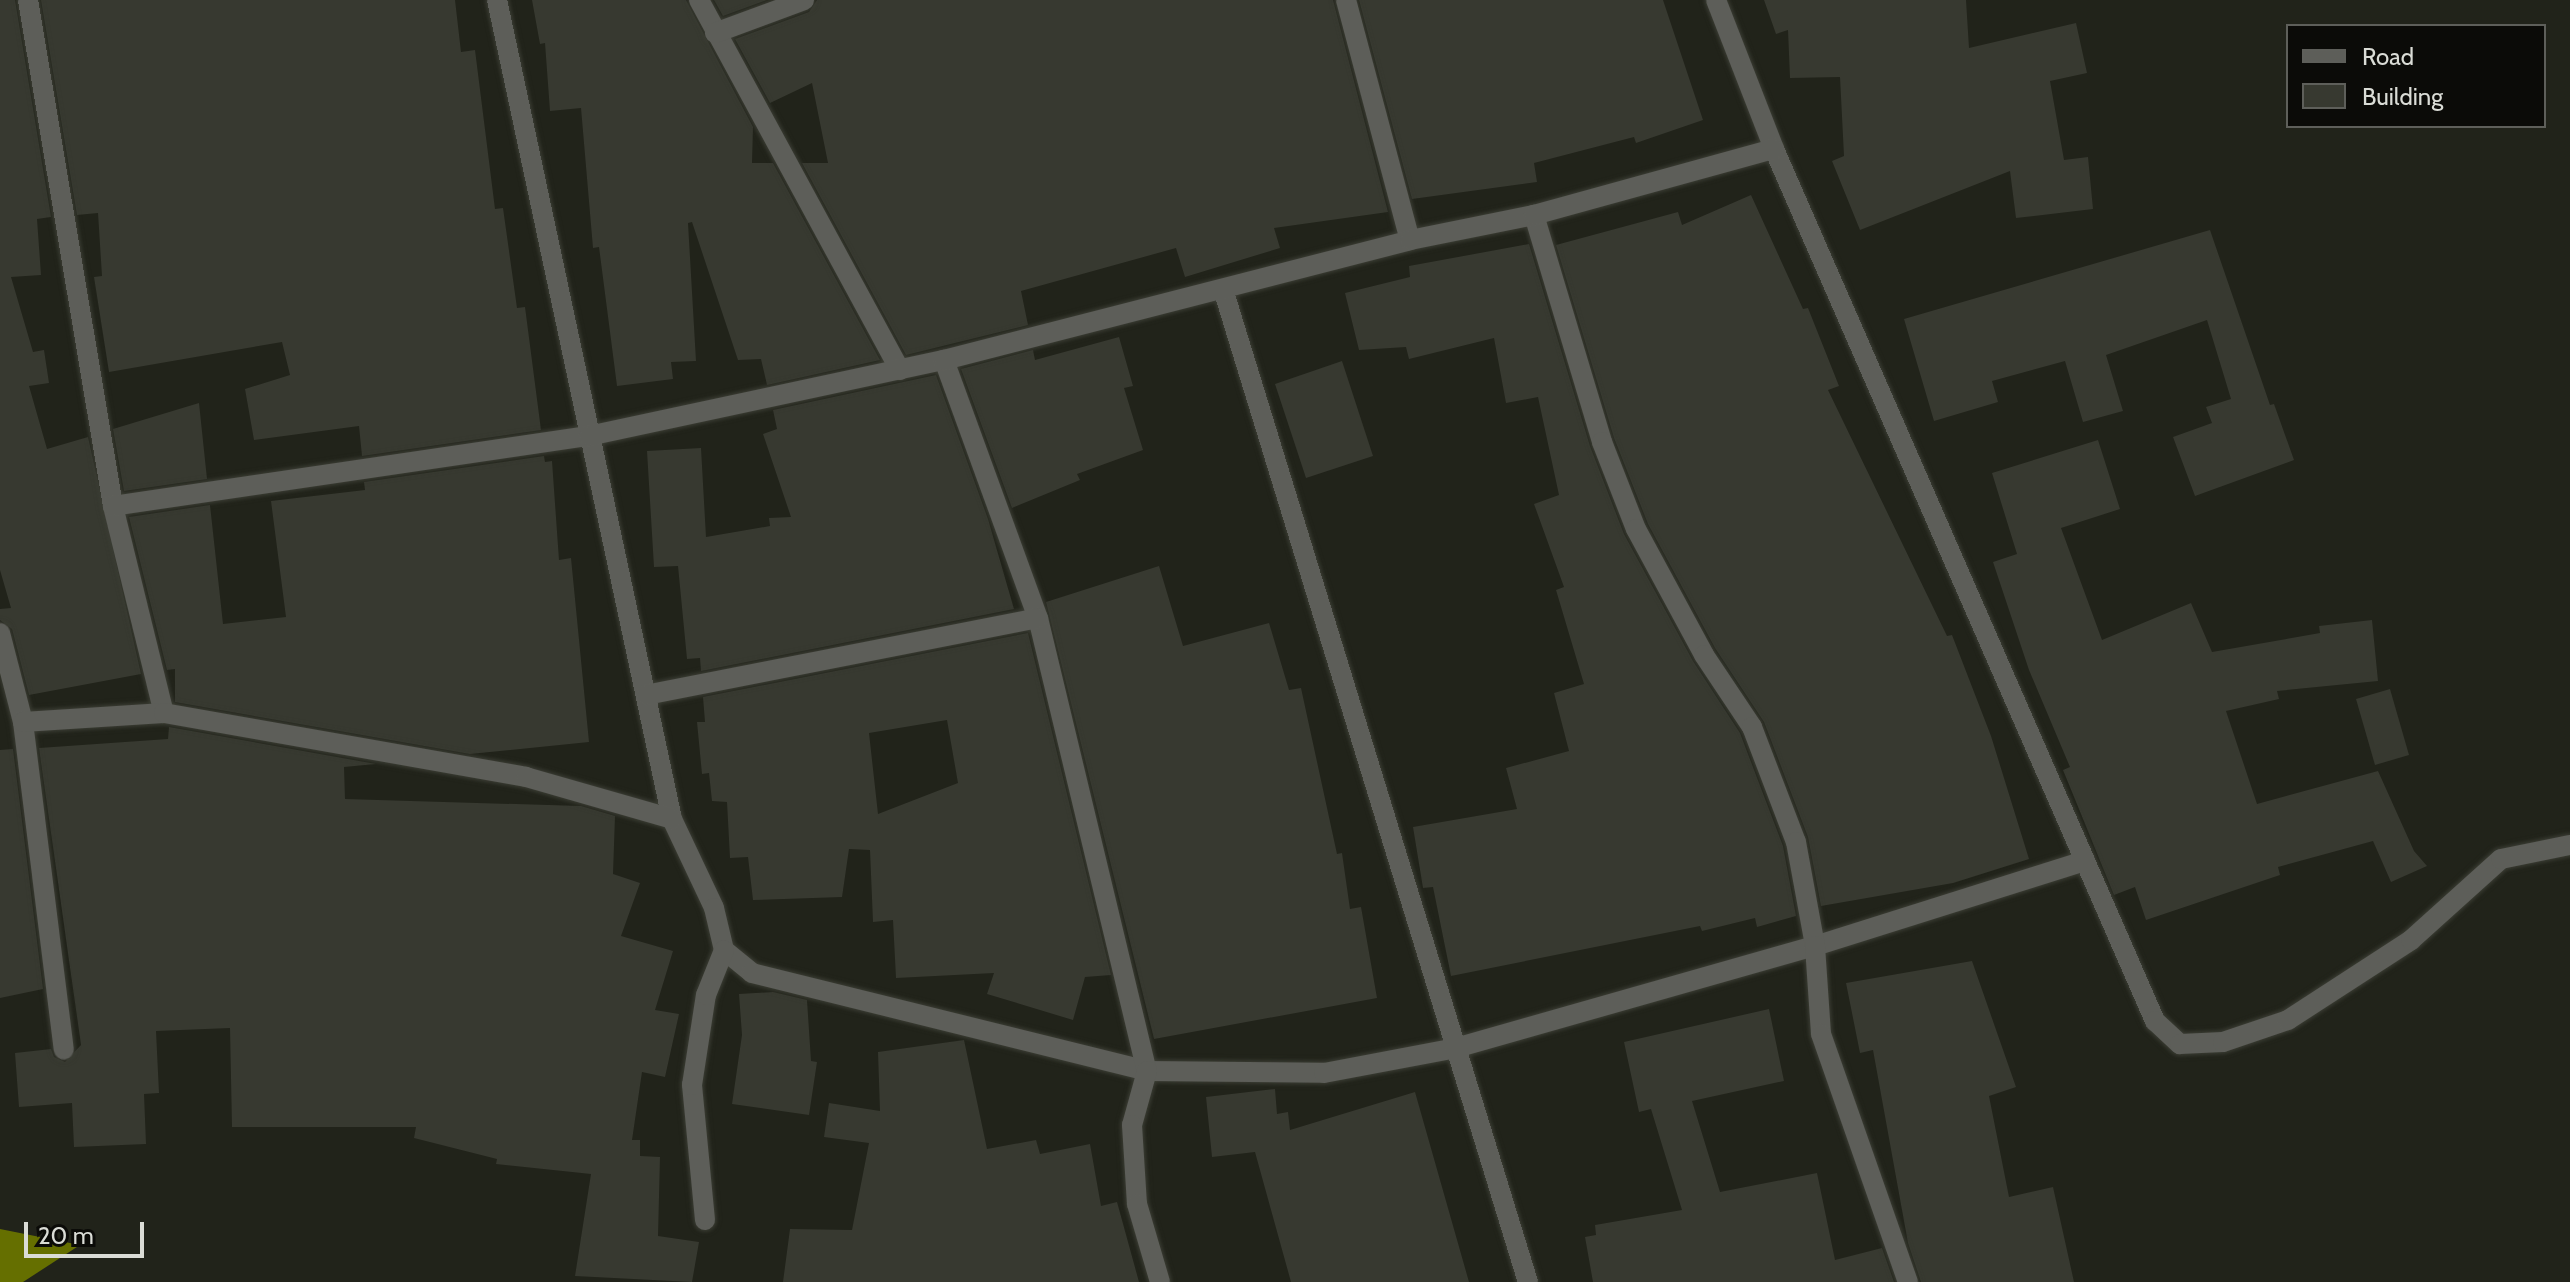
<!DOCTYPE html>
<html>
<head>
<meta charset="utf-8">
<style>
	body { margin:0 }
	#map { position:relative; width:2570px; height:1282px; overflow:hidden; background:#21231a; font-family:Cabin,sans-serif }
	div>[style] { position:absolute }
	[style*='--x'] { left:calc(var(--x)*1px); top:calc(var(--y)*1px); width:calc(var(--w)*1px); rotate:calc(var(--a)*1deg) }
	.water>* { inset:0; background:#656f00 }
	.building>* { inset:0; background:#373930 }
	.roads { filter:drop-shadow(0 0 2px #3b3d34) drop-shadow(0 0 2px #3b3d34) }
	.minor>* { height:20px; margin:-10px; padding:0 10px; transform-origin:10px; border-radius:10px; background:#5d5e59 }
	span { translate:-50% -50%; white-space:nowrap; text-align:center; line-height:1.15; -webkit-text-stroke:6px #0b0b08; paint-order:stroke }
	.legend { position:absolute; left:2286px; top:24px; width:260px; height:104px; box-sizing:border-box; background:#0b0b08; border:2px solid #5e5f5a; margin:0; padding:10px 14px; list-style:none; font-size:24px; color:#dadcd6 }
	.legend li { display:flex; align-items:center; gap:16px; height:40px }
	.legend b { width:40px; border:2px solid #5e5f5a }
	.scale { position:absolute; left:24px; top:1222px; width:120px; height:36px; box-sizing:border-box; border:4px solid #dadcd6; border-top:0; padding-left:10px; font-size:24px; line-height:28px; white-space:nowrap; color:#dadcd6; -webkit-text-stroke:6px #0b0b08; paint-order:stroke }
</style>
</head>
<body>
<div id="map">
	<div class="water">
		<div style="clip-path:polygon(0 1229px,80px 1245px,23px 1282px,0 1282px)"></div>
	</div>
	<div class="building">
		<div style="clip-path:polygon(0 0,15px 0,51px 217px,37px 219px,41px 275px,11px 277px,33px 352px,44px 350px,49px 383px,29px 386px,47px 449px,88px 437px,141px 674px,29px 695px,12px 629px,0 620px,0 609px,11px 608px,0 570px)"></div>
		<div style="clip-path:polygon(41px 0,455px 0,461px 52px,475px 50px,495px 209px,503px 208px,517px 308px,525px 307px,541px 430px,362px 456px,359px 426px,254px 440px,245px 389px,290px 375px,282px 342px,109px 372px,94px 277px,102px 276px,98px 213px,77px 215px)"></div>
		<div style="clip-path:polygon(532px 0,686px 0,753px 127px,752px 163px,773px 163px,880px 360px,767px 385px,761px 359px,738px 360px,692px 222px,688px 223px,696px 361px,671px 362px,673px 379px,617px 386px,599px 247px,593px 248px,581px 108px,550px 111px,545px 43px,540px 44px)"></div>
		<div style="clip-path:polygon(714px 0,767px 0,723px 16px)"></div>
		<div style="clip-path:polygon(817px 0,1333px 0,1388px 212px,1274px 228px,1280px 248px,1185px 277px,1176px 248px,1021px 291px,1028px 325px,906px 355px,802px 163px,828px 163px,812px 83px,770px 103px,735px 39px,809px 12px)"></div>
		<div style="clip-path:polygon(1359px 0,1663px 0,1703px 120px,1636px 143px,1634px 137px,1534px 163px,1537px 182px,1412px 199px)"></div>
		<div style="clip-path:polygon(1764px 0,1966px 0,1969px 48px,2076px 23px,2087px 73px,2050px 81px,2064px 160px,2088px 157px,2093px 209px,2016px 218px,2010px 171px,1860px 230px,1832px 161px,1844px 156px,1840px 77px,1790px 78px,1788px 30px,1776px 34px)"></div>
		<div style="clip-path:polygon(1751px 195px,1803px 309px,1808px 308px,1839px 386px,1828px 390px,1947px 636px,1952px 635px,1991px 736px,2029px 859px,1953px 883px,1821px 906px,1808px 837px,1764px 722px,1715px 648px,1648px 524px,1614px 438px,1556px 245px,1678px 212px,1682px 225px)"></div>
		<div style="clip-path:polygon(2210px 230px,2270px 405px,2274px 404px,2294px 460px,2195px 496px,2173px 437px,2212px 423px,2206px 407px,2231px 399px,2207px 320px,2106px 355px,2123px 411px,2083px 422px,2065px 361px,1992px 381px,1998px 402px,1934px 421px,1904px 319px)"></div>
		<div style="clip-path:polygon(1529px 244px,1590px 446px,1624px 534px,1693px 661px,1740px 733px,1783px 846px,1796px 916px,1757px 927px,1755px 918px,1702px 931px,1700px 926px,1451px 976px,1433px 887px,1423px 888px,1413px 827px,1517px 809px,1506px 768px,1569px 751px,1554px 693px,1584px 684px,1556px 590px,1564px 587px,1534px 504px,1559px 495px,1538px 397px,1506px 403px,1494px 338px,1409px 359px,1406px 347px,1359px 350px,1345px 293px,1410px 277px,1409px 266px)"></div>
		<div style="clip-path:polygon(1119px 337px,1133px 386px,1124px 388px,1143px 450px,1077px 474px,1080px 480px,1012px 508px,961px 369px,1033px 350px,1035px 360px)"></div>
		<div style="clip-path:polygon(1342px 361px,1373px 456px,1306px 478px,1275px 384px)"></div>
		<div style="clip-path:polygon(936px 375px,988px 519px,1014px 609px,701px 671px,700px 658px,687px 659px,678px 566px,654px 567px,647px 451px,701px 448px,706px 537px,770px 526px,769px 518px,791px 517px,763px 434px,777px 429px,773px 410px)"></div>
		<div style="clip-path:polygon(199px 403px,207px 479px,124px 491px,113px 429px)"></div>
		<div style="clip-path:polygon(2098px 440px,2120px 509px,2061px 528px,2102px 640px,2191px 603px,2212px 652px,2320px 633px,2319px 626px,2372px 620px,2378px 681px,2277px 691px,2279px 699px,2226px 711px,2257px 804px,2378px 771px,2414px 851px,2427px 866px,2391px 882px,2373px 841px,2278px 867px,2280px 875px,2146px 920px,2135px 887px,2114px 895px,2063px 770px,2070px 767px,2029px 670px,1993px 562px,2017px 554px,1992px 473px)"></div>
		<div style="clip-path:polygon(544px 456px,545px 462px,552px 461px,559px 560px,571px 558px,589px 742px,470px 754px,175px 702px,175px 669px,167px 670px,129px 517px,210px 505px,223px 624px,286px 617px,271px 501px,365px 490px,364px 482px)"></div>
		<div style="clip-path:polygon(1159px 566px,1183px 646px,1269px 623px,1289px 690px,1301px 688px,1337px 854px,1342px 853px,1350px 909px,1361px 907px,1377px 998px,1154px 1039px,1046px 602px)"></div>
		<div style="clip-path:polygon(evenodd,1028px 633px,1111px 975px,1085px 977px,1073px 1020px,987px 994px,994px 973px,896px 978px,893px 920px,873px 922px,870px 850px,849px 849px,842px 897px,753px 900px,748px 857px,730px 858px,727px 802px,712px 801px,709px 773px,702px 774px,697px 722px,705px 722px,703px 697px,1028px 633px,947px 720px,958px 783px,878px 814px,869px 733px,947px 720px)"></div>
		<div style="clip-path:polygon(2390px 689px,2409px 755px,2375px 765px,2356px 699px)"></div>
		<div style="clip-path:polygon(169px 727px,376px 764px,344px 767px,345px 799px,581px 806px,615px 816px,613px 874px,640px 883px,621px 936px,673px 951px,655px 1010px,679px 1014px,665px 1077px,642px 1072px,632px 1140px,640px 1140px,640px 1156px,660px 1157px,658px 1236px,699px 1242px,692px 1282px,575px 1276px,591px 1174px,496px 1164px,497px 1159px,414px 1138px,416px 1127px,232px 1127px,230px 1028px,156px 1031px,159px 1093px,144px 1094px,146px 1144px,74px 1147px,72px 1103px,19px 1107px,15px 1053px,51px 1049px,54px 1057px,65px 1062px,81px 1045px,39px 748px,168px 739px)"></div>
		<div style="clip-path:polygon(13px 749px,43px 989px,0 998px,0 750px)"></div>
		<div style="clip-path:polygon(1972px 961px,2016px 1087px,1989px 1096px,2009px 1197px,2053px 1187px,2074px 1282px,1921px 1282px,1908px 1243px,1873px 1050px,1860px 1053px,1846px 983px)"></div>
		<div style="clip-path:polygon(773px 992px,807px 1000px,811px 1061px,817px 1062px,809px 1115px,732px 1104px,742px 1035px,739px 994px)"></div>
		<div style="clip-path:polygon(1769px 1009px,1784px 1081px,1692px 1101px,1720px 1192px,1817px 1173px,1835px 1260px,1882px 1248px,1894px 1282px,1593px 1282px,1585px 1237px,1596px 1235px,1595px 1225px,1682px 1210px,1651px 1109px,1639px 1112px,1624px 1042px)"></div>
		<div style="clip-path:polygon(964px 1040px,987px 1149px,1036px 1140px,1040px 1154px,1090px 1144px,1101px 1206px,1117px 1202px,1139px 1282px,783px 1282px,790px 1229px,852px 1230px,869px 1143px,824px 1137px,829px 1103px,880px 1111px,878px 1052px)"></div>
		<div style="clip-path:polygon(1275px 1089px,1277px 1114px,1288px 1112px,1290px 1130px,1415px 1092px,1469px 1282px,1291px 1282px,1255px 1152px,1212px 1157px,1206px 1097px)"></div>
	</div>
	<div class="roads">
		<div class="minor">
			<div style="--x:28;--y:0;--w:513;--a:80.46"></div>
			<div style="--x:113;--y:506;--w:213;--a:76.2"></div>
			<div style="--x:497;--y:0;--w:837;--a:77.94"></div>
			<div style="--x:672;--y:819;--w:98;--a:64.7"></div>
			<div style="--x:714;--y:908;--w:43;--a:76.6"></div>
			<div style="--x:724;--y:950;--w:36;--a:39"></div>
			<div style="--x:752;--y:973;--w:407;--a:13.9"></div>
			<div style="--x:1147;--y:1071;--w:177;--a:0.6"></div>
			<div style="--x:1324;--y:1073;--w:134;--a:-10.7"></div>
			<div style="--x:1456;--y:1048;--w:373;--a:-15.9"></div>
			<div style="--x:1815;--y:946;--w:283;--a:-17.5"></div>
			<div style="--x:699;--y:0;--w:421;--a:61.5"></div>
			<div style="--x:1346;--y:0;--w:248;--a:75.1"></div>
			<div style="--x:1716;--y:0;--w:160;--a:68.7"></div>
			<div style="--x:1774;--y:149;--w:952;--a:66.4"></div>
			<div style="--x:2155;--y:1021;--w:34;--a:43"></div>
			<div style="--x:2180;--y:1044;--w:43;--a:-2.7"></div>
			<div style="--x:2223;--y:1042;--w:69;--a:-18.7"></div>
			<div style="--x:2288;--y:1020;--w:147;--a:-33"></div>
			<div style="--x:2411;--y:940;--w:121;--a:-42"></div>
			<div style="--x:2501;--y:859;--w:70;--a:-11.5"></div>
			<div style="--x:715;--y:33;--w:95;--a:-20.3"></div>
			<div style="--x:1534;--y:215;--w:237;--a:73.3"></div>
			<div style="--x:1602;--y:442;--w:93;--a:68.7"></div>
			<div style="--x:1636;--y:529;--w:143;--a:61.6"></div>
			<div style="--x:1704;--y:655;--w:87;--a:56.3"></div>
			<div style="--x:1752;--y:727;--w:123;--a:69.1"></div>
			<div style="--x:1796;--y:842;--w:106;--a:79.6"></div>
			<div style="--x:1815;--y:946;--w:88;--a:86.1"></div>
			<div style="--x:1821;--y:1034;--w:263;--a:70.7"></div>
			<div style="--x:1223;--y:289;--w:1039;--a:72.93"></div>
			<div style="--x:944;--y:360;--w:275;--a:70"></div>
			<div style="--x:1038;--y:618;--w:466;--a:76.5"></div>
			<div style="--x:1147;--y:1071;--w:56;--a:105.5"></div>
			<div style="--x:1132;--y:1125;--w:79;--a:86.4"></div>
			<div style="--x:1137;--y:1204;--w:81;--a:73.6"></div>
			<div style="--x:113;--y:506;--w:481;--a:-8.4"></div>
			<div style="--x:589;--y:436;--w:363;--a:-12.1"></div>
			<div style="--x:944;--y:360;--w:481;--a:-14.4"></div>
			<div style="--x:1410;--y:240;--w:126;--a:-11.4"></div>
			<div style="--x:1534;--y:215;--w:249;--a:-15.4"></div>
			<div style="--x:0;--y:633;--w:92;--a:75.5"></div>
			<div style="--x:23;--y:722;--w:330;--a:82.9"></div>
			<div style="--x:646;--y:695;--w:399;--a:-11.1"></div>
			<div style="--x:23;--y:722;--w:141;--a:-3.7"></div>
			<div style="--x:164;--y:713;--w:368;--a:10"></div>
			<div style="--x:526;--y:777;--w:152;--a:16"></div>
			<div style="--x:705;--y:1220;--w:136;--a:-95.5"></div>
			<div style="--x:692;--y:1085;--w:91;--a:-81.2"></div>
			<div style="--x:706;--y:995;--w:48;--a:-68.2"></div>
		</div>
	</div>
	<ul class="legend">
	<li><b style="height:10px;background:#5d5e59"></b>Road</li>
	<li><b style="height:22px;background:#373930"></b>Building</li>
	</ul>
	<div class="scale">20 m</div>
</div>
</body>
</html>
